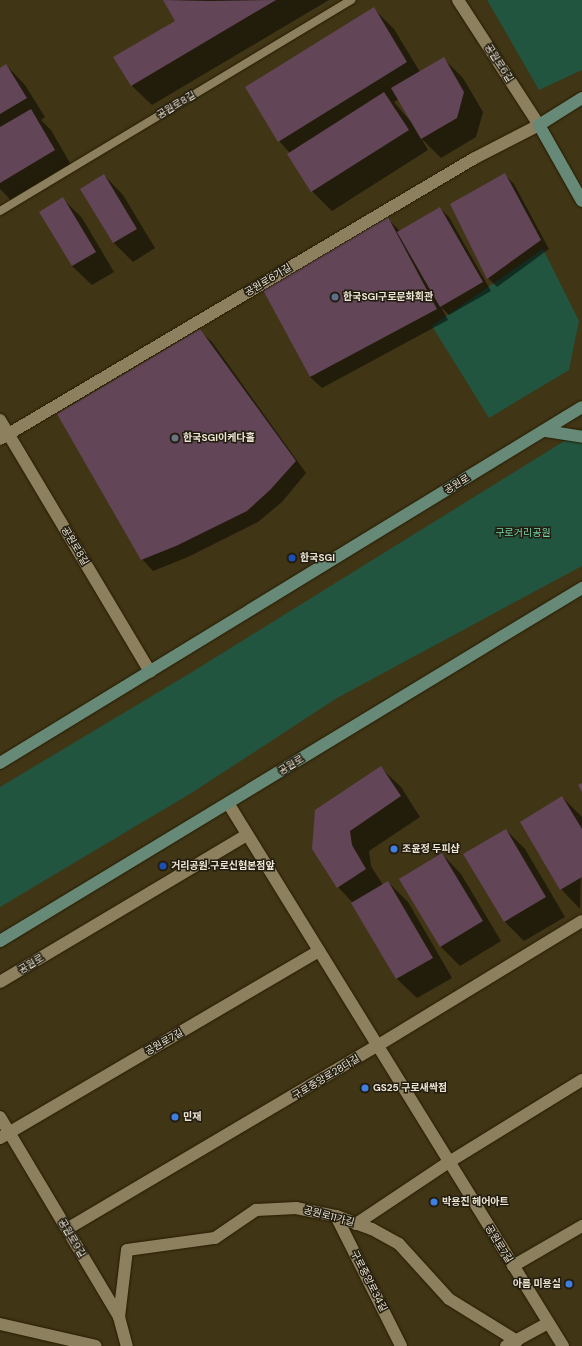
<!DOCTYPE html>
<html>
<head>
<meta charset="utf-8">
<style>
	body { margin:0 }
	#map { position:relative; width:582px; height:1346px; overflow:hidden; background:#403515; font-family:"DM Sans","Noto Sans KR",sans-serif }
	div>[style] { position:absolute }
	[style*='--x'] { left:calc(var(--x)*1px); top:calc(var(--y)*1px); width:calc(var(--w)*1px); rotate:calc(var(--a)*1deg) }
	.green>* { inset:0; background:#215540 }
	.shadow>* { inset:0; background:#0007 }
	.building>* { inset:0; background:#634558 }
	.roads { filter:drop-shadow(0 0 1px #271c00) drop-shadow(0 0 1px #271c00) }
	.service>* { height:8px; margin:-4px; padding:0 4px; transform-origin:4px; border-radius:4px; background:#8d805e }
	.minor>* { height:12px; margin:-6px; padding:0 6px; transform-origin:6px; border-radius:6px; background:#8d805e }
	.tertiary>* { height:12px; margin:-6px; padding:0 6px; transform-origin:6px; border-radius:6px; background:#8d805e }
	.secondary>* { height:12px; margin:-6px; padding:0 6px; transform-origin:6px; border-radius:6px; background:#668a77 }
	.dots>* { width:11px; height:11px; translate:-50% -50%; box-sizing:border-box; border:2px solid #221d10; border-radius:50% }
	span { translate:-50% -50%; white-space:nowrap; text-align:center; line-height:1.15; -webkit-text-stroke:3px #221d10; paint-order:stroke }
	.street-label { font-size:10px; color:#ede6d4 }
	.poi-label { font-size:10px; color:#ede6d4; font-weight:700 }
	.left { translate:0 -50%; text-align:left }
	.right { translate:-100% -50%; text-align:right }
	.park-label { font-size:10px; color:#71d6aa }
</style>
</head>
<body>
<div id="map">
	<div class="green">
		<div style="clip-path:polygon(487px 0,582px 0,582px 70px,539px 90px)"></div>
		<div style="clip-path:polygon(543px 249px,579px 321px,569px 370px,489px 418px,432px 326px)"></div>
		<div style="clip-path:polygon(582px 430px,582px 566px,337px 698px,193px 792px,0 907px,0 787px,192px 672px)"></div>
	</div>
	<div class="shadow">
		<div style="clip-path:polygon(164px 0,329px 0,152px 105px,132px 86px,114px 57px,176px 22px)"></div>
		<div style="clip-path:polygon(evenodd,374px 9px,394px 29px,420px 72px,443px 58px,463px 78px,483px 112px,476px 137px,441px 158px,421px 138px,428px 150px,332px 211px,312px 191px,290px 153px,279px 141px,374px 9px,399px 99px,411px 120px,410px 121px,394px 102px,399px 99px)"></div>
		<div style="clip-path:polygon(6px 65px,25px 85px,45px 117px,41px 120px,51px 130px,74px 170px,16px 205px,0 189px,0 69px)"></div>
		<div style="clip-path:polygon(104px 175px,123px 195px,155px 248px,133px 262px,114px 243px)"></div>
		<div style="clip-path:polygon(505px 175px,514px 184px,549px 249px,497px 287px,488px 278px)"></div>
		<div style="clip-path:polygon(63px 199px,82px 218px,114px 272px,92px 285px,72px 266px)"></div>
		<div style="clip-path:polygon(440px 208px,449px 217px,491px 291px,449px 315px,441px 307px,448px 320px,322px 388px,310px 377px,264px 290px,388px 219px,400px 231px)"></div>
		<div style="clip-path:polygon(200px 331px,212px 342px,306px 473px,282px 502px,258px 522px,188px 557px,153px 571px,142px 559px)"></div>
		<div style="clip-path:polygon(381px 768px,401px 787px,420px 817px,369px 851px,371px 866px,383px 885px,388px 882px,408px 902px,452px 978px,417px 998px,397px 979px,353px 903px,338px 887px,313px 849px)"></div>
		<div style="clip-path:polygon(562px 797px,582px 817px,580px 909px,561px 889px,521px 822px)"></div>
		<div style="clip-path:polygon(506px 830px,525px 849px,565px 917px,524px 941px,505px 922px,464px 855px)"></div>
		<div style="clip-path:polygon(442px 854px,461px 874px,501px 941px,460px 966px,441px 947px)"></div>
	</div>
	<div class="building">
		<div style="clip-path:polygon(163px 0,210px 1px,276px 0,131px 86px,113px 57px,175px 21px)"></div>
		<div style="clip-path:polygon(374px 7px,407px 62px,278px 142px,245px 87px)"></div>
		<div style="clip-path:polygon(444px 57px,464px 92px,457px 118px,421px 139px,391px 88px)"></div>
		<div style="clip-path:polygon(6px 64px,27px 98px,0 114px,0 68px)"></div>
		<div style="clip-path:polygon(384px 92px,409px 130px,311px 192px,287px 154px)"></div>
		<div style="clip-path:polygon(31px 109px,55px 150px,0 183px,0 127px)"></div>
		<div style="clip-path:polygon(505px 173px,541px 240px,487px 279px,450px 204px)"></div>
		<div style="clip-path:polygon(104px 174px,137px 229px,113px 243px,80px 189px)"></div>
		<div style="clip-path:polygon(63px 197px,96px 252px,72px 266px,39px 212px)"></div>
		<div style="clip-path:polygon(440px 207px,483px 282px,440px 307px,397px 232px)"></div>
		<div style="clip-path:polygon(388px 217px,437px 309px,310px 377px,263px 290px)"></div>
		<div style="clip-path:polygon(200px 329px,296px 461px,270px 490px,247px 511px,176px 546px,141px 560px,57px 414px)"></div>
		<div style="clip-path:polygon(381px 766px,401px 796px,350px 831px,352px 845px,366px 869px,337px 888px,312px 849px,315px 810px)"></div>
		<div style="clip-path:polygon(582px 783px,582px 792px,578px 785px)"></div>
		<div style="clip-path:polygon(562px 796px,582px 829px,582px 877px,560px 890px,520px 822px)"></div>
		<div style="clip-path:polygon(506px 829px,546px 897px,504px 922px,463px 854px)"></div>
		<div style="clip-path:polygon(442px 853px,483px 921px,440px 947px,399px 879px)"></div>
		<div style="clip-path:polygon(388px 881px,433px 958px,396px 979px,351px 903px)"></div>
	</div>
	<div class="roads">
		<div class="service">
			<div style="--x:0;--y:211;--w:410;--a:-31"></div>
		</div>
		<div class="minor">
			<div style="--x:0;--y:420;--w:293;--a:59.2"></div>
			<div style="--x:0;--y:439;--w:550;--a:-30.62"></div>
			<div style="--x:473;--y:159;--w:74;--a:-27.3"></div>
			<div style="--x:228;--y:803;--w:638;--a:58.33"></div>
			<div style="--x:0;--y:982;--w:287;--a:-30.8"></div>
			<div style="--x:0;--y:1117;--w:233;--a:59.2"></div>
			<div style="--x:119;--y:1317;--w:30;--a:75"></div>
			<div style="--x:0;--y:1138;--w:370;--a:-30.4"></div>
			<div style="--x:336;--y:1216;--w:145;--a:63.4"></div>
			<div style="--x:356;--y:1224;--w:112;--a:-33.7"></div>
			<div style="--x:449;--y:1162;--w:156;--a:-31.7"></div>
			<div style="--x:67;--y:1229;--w:360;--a:-30.6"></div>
			<div style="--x:377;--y:1046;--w:240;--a:-31.4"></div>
			<div style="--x:513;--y:1266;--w:80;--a:-30.1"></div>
			<div style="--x:119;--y:1317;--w:67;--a:-83.2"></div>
			<div style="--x:127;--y:1250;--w:89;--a:-7.8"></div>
			<div style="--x:215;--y:1238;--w:50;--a:-34.3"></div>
			<div style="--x:256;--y:1210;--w:40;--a:-2.9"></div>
			<div style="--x:296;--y:1208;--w:41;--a:11.3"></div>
			<div style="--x:336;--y:1216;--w:38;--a:20"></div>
			<div style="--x:372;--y:1229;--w:31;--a:29"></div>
			<div style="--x:399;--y:1244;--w:74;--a:47.7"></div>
			<div style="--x:449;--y:1299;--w:80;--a:31.7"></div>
			<div style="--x:0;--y:1324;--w:98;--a:12.9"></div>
			<div style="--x:506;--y:1346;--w:48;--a:-28.7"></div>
		</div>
		<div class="tertiary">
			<div style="--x:458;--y:0;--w:149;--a:57.1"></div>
		</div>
		<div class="secondary">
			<div style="--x:582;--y:98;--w:51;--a:147.9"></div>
			<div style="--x:539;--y:125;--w:87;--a:60.5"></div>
			<div style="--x:546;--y:431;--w:36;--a:9"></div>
			<div style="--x:0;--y:763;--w:682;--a:-31.45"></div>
			<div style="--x:0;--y:941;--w:681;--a:-31.24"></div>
		</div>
	</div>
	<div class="dots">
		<div style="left:335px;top:297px;background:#5c6f8a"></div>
		<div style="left:175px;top:438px;background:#6b7280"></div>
		<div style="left:292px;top:558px;background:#1a4fb4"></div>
		<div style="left:394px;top:849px;background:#3f7fe0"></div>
		<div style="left:163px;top:866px;background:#1a4fb4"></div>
		<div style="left:365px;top:1088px;background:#3f7fe0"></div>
		<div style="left:175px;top:1117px;background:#3f7fe0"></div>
		<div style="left:434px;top:1202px;background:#3f7fe0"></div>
		<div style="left:569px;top:1284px;background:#3f7fe0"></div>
	</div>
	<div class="street-label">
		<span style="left:499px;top:63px;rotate:57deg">공원로6길</span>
		<span style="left:176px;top:105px;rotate:-31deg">공원로8길</span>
		<span style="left:268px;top:280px;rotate:-31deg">공원로6가길</span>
		<span style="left:457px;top:484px;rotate:-31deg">공원로</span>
		<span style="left:75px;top:546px;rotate:59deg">공원로8길</span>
		<span style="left:291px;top:765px;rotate:-31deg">공원로</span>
		<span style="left:31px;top:964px;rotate:-31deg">공원로</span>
		<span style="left:164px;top:1042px;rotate:-30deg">공원로7길</span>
		<span style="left:326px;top:1077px;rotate:-31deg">구로중앙로28다길</span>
		<span style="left:329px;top:1216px;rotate:15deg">공원로11가길</span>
		<span style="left:72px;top:1238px;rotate:59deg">공원로9길</span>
		<span style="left:499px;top:1244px;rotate:58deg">공원로7길</span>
		<span style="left:369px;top:1281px;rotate:63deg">구로중앙로34길</span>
	</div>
	<div class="poi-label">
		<span class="left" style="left:343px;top:297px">한국SGI구로문화회관</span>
		<span class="left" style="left:183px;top:438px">한국SGI이케다홀</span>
		<span class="left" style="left:300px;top:558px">한국SGI</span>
		<span class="left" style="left:402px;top:849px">조윤정 두피샵</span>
		<span class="left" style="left:171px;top:866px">거리공원.구로신협본점앞</span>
		<span class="left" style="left:373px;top:1088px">GS25 구로새싹점</span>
		<span class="left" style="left:183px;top:1117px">민재</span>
		<span class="left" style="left:442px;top:1202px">박용진 헤어아트</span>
		<span class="right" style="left:561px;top:1284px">아름 미용실</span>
	</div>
	<div class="park-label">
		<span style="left:523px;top:533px">구로거리공원</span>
	</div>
</div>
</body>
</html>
